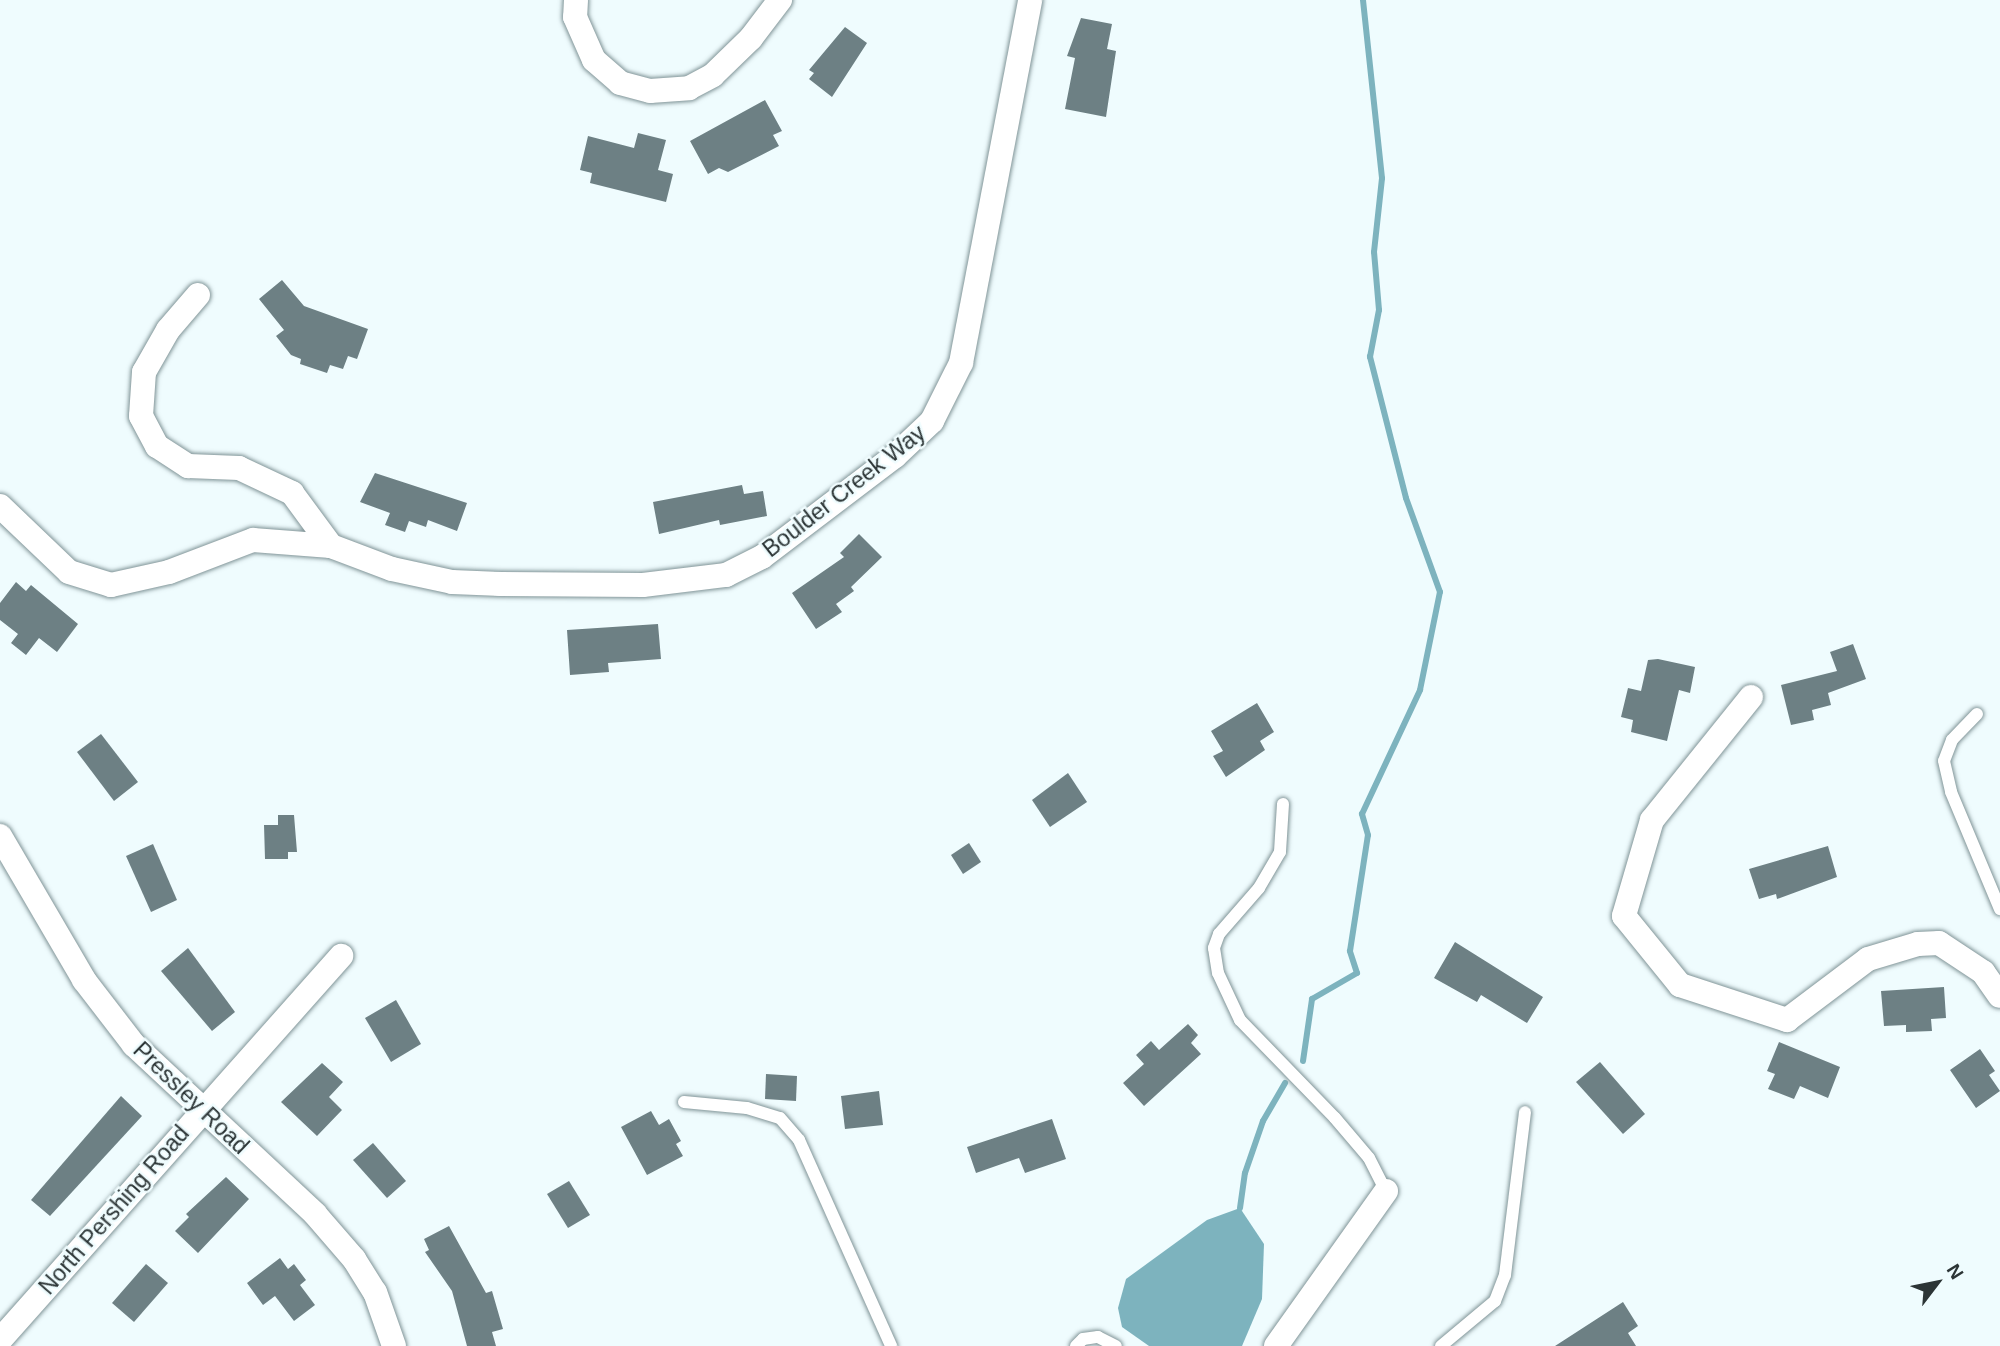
<!DOCTYPE html>
<html>
<head>
<meta charset="utf-8">
<style>
	body { margin:0 }
	#map { position:relative; width:2000px; height:1346px; overflow:hidden; background:#effcfe; font-family:Arial,sans-serif }
	div>[style] { position:absolute }
	[style*='--x'] { left:calc(var(--x)*1px); top:calc(var(--y)*1px); width:calc(var(--w)*1px); rotate:calc(var(--a)*1deg) }
	.water>* { inset:0; background:#7db3be }
	.stream>* { height:6px; margin:-3px; padding:0 3px; transform-origin:3px; border-radius:3px; background:#7db3be }
	.building>* { inset:0; background:#6d8084 }
	.roads { filter:drop-shadow(0 0 2px #809497) drop-shadow(0 0 2px #809497) }
	.lane>* { height:12px; margin:-6px; padding:0 6px; transform-origin:6px; border-radius:6px; background:#fff }
	.street>* { height:24px; margin:-12px; padding:0 12px; transform-origin:12px; border-radius:12px; background:#fff }
	span { translate:-50% -50%; white-space:nowrap; text-align:center; line-height:1.15; -webkit-text-stroke:5px #effcfe; paint-order:stroke }
	.street-label { font-size:23px; color:#2c3536 }
	.north { position:absolute; left:1902px; top:1248px; width:70px; height:70px; -webkit-text-stroke:5px #effcfe; paint-order:stroke; rotate:58deg; font-size:19px; font-weight:700; line-height:28px; text-align:center; color:#2c3536 }
	.north::after { content:''; display:block; margin:auto; width:24px; height:32px; background:#2c3536; clip-path:polygon(50% 0,100% 100%,50% 72%,0 100%) }
</style>
</head>
<body>
<div id="map">
	<div class="water">
		<div style="clip-path:polygon(1240px 1208px,1264px 1244px,1262px 1299px,1242px 1346px,1149px 1346px,1122px 1327px,1118px 1308px,1126px 1279px,1207px 1220px)"></div>
	</div>
	<div class="stream">
		<div style="--x:1303;--y:1061;--w:63;--a:-81.7"></div>
		<div style="--x:1312;--y:999;--w:52;--a:-30"></div>
		<div style="--x:1357;--y:973;--w:23;--a:-108"></div>
		<div style="--x:1350;--y:951;--w:117;--a:-81.2"></div>
		<div style="--x:1368;--y:835;--w:22;--a:-106"></div>
		<div style="--x:1362;--y:814;--w:137;--a:-64.9"></div>
		<div style="--x:1420;--y:690;--w:100;--a:-78.5"></div>
		<div style="--x:1440;--y:592;--w:100;--a:-109.9"></div>
		<div style="--x:1406;--y:498;--w:146;--a:-104.3"></div>
		<div style="--x:1370;--y:357;--w:48;--a:-79.2"></div>
		<div style="--x:1379;--y:310;--w:58;--a:-94.9"></div>
		<div style="--x:1374;--y:252;--w:74;--a:-83.8"></div>
		<div style="--x:1382;--y:178;--w:179;--a:-96.1"></div>
		<div style="--x:1240;--y:1208;--w:35;--a:-82"></div>
		<div style="--x:1245;--y:1173;--w:55;--a:-70.9"></div>
		<div style="--x:1263;--y:1121;--w:44;--a:-59.9"></div>
	</div>
	<div class="building">
		<div style="clip-path:polygon(1081px 18px,1112px 24px,1107px 49px,1116px 51px,1106px 117px,1065px 109px,1075px 58px,1067px 56px)"></div>
		<div style="clip-path:polygon(845px 27px,867px 43px,832px 97px,809px 79px,814px 73px,809px 70px)"></div>
		<div style="clip-path:polygon(765px 100px,782px 131px,773px 135px,779px 146px,728px 172px,719px 168px,708px 174px,690px 141px)"></div>
		<div style="clip-path:polygon(638px 133px,666px 140px,658px 170px,673px 174px,666px 202px,590px 183px,592px 173px,580px 170px,588px 136px,634px 148px)"></div>
		<div style="clip-path:polygon(282px 280px,304px 306px,368px 329px,357px 359px,348px 356px,343px 369px,330px 365px,327px 373px,300px 364px,301px 359px,291px 355px,276px 336px,284px 330px,259px 299px)"></div>
		<div style="clip-path:polygon(375px 473px,467px 503px,457px 531px,428px 520px,426px 527px,409px 521px,405px 532px,385px 525px,390px 513px,360px 502px)"></div>
		<div style="clip-path:polygon(742px 485px,744px 494px,763px 491px,767px 516px,720px 525px,719px 520px,659px 534px,653px 502px)"></div>
		<div style="clip-path:polygon(859px 534px,882px 557px,851px 587px,854px 591px,836px 604px,842px 612px,816px 629px,792px 593px,844px 557px,840px 553px)"></div>
		<div style="clip-path:polygon(16px 582px,26px 591px,31px 585px,78px 624px,57px 652px,39px 638px,26px 655px,11px 643px,18px 634px,0 620px,0 603px)"></div>
		<div style="clip-path:polygon(658px 624px,661px 659px,608px 663px,609px 672px,570px 675px,567px 630px)"></div>
		<div style="clip-path:polygon(1853px 644px,1866px 679px,1828px 693px,1831px 705px,1812px 710px,1814px 720px,1791px 725px,1781px 685px,1837px 671px,1830px 652px)"></div>
		<div style="clip-path:polygon(1658px 659px,1695px 667px,1690px 693px,1679px 690px,1667px 741px,1631px 732px,1633px 720px,1621px 717px,1628px 688px,1641px 691px,1648px 660px)"></div>
		<div style="clip-path:polygon(1257px 703px,1274px 732px,1260px 741px,1265px 750px,1226px 777px,1213px 756px,1223px 751px,1211px 731px)"></div>
		<div style="clip-path:polygon(101px 734px,138px 782px,114px 801px,77px 752px)"></div>
		<div style="clip-path:polygon(1068px 773px,1087px 802px,1050px 827px,1032px 800px)"></div>
		<div style="clip-path:polygon(278px 815px,294px 815px,297px 852px,288px 852px,288px 859px,265px 859px,264px 825px,278px 825px)"></div>
		<div style="clip-path:polygon(969px 843px,981px 862px,963px 874px,951px 855px)"></div>
		<div style="clip-path:polygon(153px 844px,177px 900px,151px 912px,126px 856px)"></div>
		<div style="clip-path:polygon(1828px 846px,1837px 877px,1777px 899px,1776px 894px,1759px 899px,1749px 869px)"></div>
		<div style="clip-path:polygon(1455px 942px,1543px 997px,1527px 1023px,1481px 995px,1477px 1002px,1434px 978px)"></div>
		<div style="clip-path:polygon(188px 948px,235px 1012px,212px 1031px,161px 971px)"></div>
		<div style="clip-path:polygon(1944px 987px,1946px 1018px,1931px 1019px,1932px 1031px,1906px 1032px,1906px 1025px,1884px 1026px,1881px 991px)"></div>
		<div style="clip-path:polygon(396px 1000px,421px 1044px,391px 1062px,365px 1018px)"></div>
		<div style="clip-path:polygon(1188px 1024px,1198px 1035px,1191px 1043px,1201px 1054px,1144px 1106px,1123px 1083px,1144px 1064px,1136px 1055px,1151px 1041px,1159px 1050px)"></div>
		<div style="clip-path:polygon(1779px 1042px,1840px 1067px,1828px 1098px,1800px 1086px,1794px 1099px,1768px 1089px,1775px 1074px,1767px 1071px)"></div>
		<div style="clip-path:polygon(1980px 1049px,1995px 1071px,1989px 1075px,2000px 1091px,1976px 1108px,1950px 1070px)"></div>
		<div style="clip-path:polygon(1600px 1062px,1645px 1114px,1623px 1134px,1576px 1082px)"></div>
		<div style="clip-path:polygon(322px 1063px,343px 1082px,329px 1097px,342px 1110px,317px 1136px,281px 1102px)"></div>
		<div style="clip-path:polygon(766px 1074px,797px 1076px,796px 1101px,765px 1099px)"></div>
		<div style="clip-path:polygon(879px 1091px,883px 1125px,845px 1129px,841px 1096px)"></div>
		<div style="clip-path:polygon(121px 1096px,142px 1116px,50px 1216px,31px 1200px)"></div>
		<div style="clip-path:polygon(651px 1111px,659px 1125px,669px 1119px,681px 1141px,676px 1144px,683px 1156px,647px 1175px,621px 1127px)"></div>
		<div style="clip-path:polygon(1052px 1119px,1066px 1159px,1025px 1173px,1019px 1158px,976px 1173px,967px 1147px)"></div>
		<div style="clip-path:polygon(373px 1143px,406px 1181px,387px 1198px,353px 1160px)"></div>
		<div style="clip-path:polygon(226px 1177px,249px 1199px,198px 1253px,175px 1231px,189px 1217px,186px 1214px)"></div>
		<div style="clip-path:polygon(569px 1181px,590px 1215px,568px 1228px,547px 1194px)"></div>
		<div style="clip-path:polygon(449px 1226px,486px 1293px,492px 1291px,503px 1329px,492px 1332px,496px 1346px,467px 1346px,452px 1291px,425px 1252px,429px 1250px,424px 1239px)"></div>
		<div style="clip-path:polygon(280px 1258px,288px 1269px,294px 1264px,306px 1280px,300px 1285px,315px 1305px,294px 1321px,275px 1296px,263px 1305px,247px 1283px)"></div>
		<div style="clip-path:polygon(146px 1264px,168px 1283px,134px 1322px,112px 1303px)"></div>
		<div style="clip-path:polygon(1623px 1302px,1638px 1326px,1628px 1333px,1636px 1346px,1555px 1346px)"></div>
	</div>
	<div class="roads">
		<div class="lane">
			<div style="--x:1977;--y:714;--w:36;--a:134"></div>
			<div style="--x:1952;--y:740;--w:22;--a:111"></div>
			<div style="--x:1944;--y:761;--w:32;--a:77"></div>
			<div style="--x:1951;--y:792;--w:127;--a:67.3"></div>
			<div style="--x:1283;--y:804;--w:48;--a:93.6"></div>
			<div style="--x:1280;--y:852;--w:42;--a:120.3"></div>
			<div style="--x:1259;--y:888;--w:61;--a:131"></div>
			<div style="--x:1219;--y:934;--w:15;--a:110"></div>
			<div style="--x:1214;--y:948;--w:25;--a:81"></div>
			<div style="--x:1218;--y:973;--w:52;--a:64.9"></div>
			<div style="--x:1240;--y:1020;--w:136;--a:45.9"></div>
			<div style="--x:1335;--y:1118;--w:52;--a:49.6"></div>
			<div style="--x:1369;--y:1158;--w:37;--a:63"></div>
			<div style="--x:684;--y:1102;--w:63;--a:5.4"></div>
			<div style="--x:747;--y:1108;--w:34;--a:17"></div>
			<div style="--x:780;--y:1118;--w:29;--a:49"></div>
			<div style="--x:799;--y:1140;--w:226;--a:65.9"></div>
			<div style="--x:1076;--y:1346;--w:10;--a:-45"></div>
			<div style="--x:1083;--y:1339;--w:15;--a:-8"></div>
			<div style="--x:1098;--y:1337;--w:20;--a:27"></div>
			<div style="--x:1441;--y:1346;--w:70;--a:-39.8"></div>
			<div style="--x:1495;--y:1301;--w:28;--a:-69"></div>
			<div style="--x:1505;--y:1275;--w:164;--a:-83"></div>
		</div>
		<div class="street">
			<div style="--x:576;--y:0;--w:17;--a:93"></div>
			<div style="--x:575;--y:17;--w:47;--a:66.2"></div>
			<div style="--x:594;--y:60;--w:35;--a:41"></div>
			<div style="--x:620;--y:83;--w:31;--a:15"></div>
			<div style="--x:650;--y:91;--w:39;--a:-4"></div>
			<div style="--x:689;--y:88;--w:27;--a:-28"></div>
			<div style="--x:713;--y:75;--w:53;--a:-44.2"></div>
			<div style="--x:751;--y:38;--w:48;--a:-52.7"></div>
			<div style="--x:198;--y:295;--w:46;--a:130.6"></div>
			<div style="--x:168;--y:330;--w:48;--a:119.7"></div>
			<div style="--x:144;--y:372;--w:44;--a:93.9"></div>
			<div style="--x:141;--y:416;--w:34;--a:62"></div>
			<div style="--x:157;--y:446;--w:37;--a:33"></div>
			<div style="--x:188;--y:466;--w:51;--a:2.2"></div>
			<div style="--x:239;--y:468;--w:59;--a:25.3"></div>
			<div style="--x:292;--y:493;--w:66;--a:53.7"></div>
			<div style="--x:0;--y:506;--w:95;--a:43.7"></div>
			<div style="--x:69;--y:572;--w:44;--a:17.2"></div>
			<div style="--x:111;--y:585;--w:59;--a:-12.6"></div>
			<div style="--x:169;--y:572;--w:90;--a:-20.9"></div>
			<div style="--x:253;--y:540;--w:78;--a:4.4"></div>
			<div style="--x:331;--y:546;--w:65;--a:20.7"></div>
			<div style="--x:392;--y:569;--w:61;--a:12.2"></div>
			<div style="--x:452;--y:582;--w:49;--a:2.3"></div>
			<div style="--x:501;--y:584;--w:142;--a:0.4"></div>
			<div style="--x:643;--y:585;--w:84;--a:-6.9"></div>
			<div style="--x:726;--y:575;--w:40;--a:-26.6"></div>
			<div style="--x:762;--y:557;--w:167;--a:-37.2"></div>
			<div style="--x:895;--y:456;--w:51;--a:-43.4"></div>
			<div style="--x:932;--y:421;--w:65;--a:-63.4"></div>
			<div style="--x:961;--y:363;--w:369;--a:-79.2"></div>
			<div style="--x:1751;--y:697;--w:158;--a:128.8"></div>
			<div style="--x:1652;--y:820;--w:100;--a:106.3"></div>
			<div style="--x:1624;--y:916;--w:89;--a:50.9"></div>
			<div style="--x:1680;--y:985;--w:113;--a:18.1"></div>
			<div style="--x:1787;--y:1020;--w:101;--a:-37"></div>
			<div style="--x:1868;--y:959;--w:52;--a:-16.7"></div>
			<div style="--x:1918;--y:944;--w:21;--a:-3"></div>
			<div style="--x:1939;--y:943;--w:53;--a:33.4"></div>
			<div style="--x:1983;--y:972;--w:29;--a:55"></div>
			<div style="--x:0;--y:836;--w:167;--a:59.7"></div>
			<div style="--x:84;--y:980;--w:82;--a:52.4"></div>
			<div style="--x:134;--y:1045;--w:248;--a:43"></div>
			<div style="--x:315;--y:1214;--w:60;--a:49.1"></div>
			<div style="--x:354;--y:1259;--w:39;--a:58"></div>
			<div style="--x:375;--y:1292;--w:57;--a:70.6"></div>
			<div style="--x:0;--y:1340;--w:514;--a:-48.39"></div>
			<div style="--x:1276;--y:1346;--w:190;--a:-54.6"></div>
		</div>
	</div>
	<div class="street-label">
		<span style="left:844px;top:491px;rotate:-38deg">Boulder Creek Way</span>
		<span style="left:191px;top:1098px;rotate:44deg">Pressley Road</span>
		<span style="left:114px;top:1210px;rotate:-49deg">North Pershing Road</span>
	</div>
	<div class="north">N</div>
</div>
</body>
</html>
